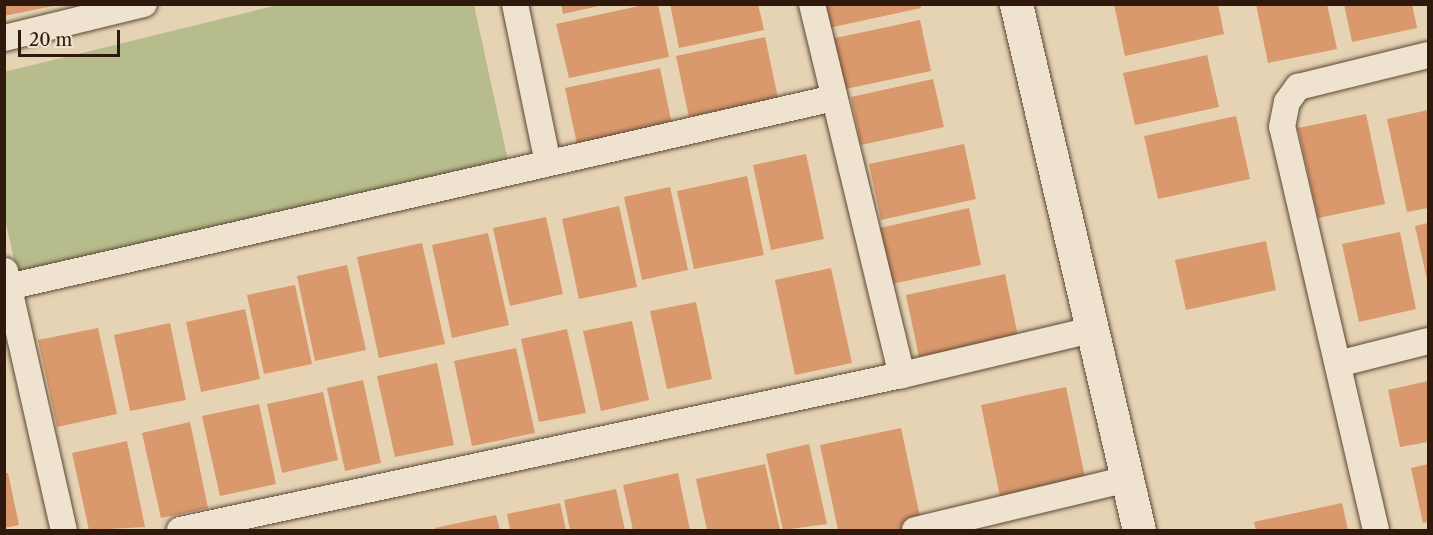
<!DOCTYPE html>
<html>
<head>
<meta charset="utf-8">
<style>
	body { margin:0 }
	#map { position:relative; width:1433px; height:535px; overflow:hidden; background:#e6d3b4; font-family:"Libre Caslon Text",serif }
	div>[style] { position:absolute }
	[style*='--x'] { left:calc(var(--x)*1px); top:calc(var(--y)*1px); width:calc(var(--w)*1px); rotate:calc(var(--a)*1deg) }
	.green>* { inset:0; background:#b6bc8c }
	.building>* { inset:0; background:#da986d }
	.roads { filter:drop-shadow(0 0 2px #5c4836) drop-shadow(0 0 2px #5c4836) }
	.minor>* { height:26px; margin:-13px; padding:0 13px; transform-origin:13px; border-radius:13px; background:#efe2ce }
	.tertiary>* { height:33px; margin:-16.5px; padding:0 16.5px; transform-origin:16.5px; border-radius:16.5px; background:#efe2ce }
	span { translate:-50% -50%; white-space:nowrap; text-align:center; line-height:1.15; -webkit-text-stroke:6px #efe2ce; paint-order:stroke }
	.frame { position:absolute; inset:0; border:6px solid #2e190c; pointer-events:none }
	.scale { position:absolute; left:18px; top:30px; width:102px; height:27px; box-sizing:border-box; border:3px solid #2e190c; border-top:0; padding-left:8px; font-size:18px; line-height:21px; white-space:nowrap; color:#2e190c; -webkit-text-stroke:4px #efe2ce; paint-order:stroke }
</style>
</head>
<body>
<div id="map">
	<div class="green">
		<div style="clip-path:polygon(278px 5px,474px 5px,508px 161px,18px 277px,5px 219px,4px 72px)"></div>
	</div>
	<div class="building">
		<div style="clip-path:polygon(4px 4px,53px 4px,53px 6px,4px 16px)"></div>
		<div style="clip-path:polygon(561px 4px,603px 4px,603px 5px,563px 14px)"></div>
		<div style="clip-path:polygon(648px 4px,658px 4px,669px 57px,569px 78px,556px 24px)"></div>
		<div style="clip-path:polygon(670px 4px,758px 4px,764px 30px,679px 48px)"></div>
		<div style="clip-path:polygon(819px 4px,920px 4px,921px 8px,824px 29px)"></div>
		<div style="clip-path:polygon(1114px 4px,1218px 4px,1224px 34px,1125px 56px)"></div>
		<div style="clip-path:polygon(1256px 4px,1327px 4px,1337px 49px,1268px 63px)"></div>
		<div style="clip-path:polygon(1344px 4px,1412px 4px,1417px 28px,1352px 42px)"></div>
		<div style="clip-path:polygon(920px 20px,931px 71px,836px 91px,826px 40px)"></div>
		<div style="clip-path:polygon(765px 37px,778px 98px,689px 117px,676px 56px)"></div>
		<div style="clip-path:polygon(1207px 55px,1219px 107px,1135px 125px,1123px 73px)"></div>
		<div style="clip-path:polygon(660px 68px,673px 129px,578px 149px,565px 88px)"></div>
		<div style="clip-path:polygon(933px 79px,944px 127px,861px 145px,851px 97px)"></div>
		<div style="clip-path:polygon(1428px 110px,1428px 208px,1407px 212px,1387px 119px)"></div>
		<div style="clip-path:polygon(1366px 114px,1385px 204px,1318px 218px,1298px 128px)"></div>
		<div style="clip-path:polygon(1236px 116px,1250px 179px,1158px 199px,1144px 136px)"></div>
		<div style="clip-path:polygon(964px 144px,976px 199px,881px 220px,869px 164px)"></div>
		<div style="clip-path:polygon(806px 154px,824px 239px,771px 250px,753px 165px)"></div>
		<div style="clip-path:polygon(747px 176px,764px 255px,694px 269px,677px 191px)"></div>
		<div style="clip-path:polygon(670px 187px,688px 270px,642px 280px,624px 197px)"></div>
		<div style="clip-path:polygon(619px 206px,637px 287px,579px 299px,562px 219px)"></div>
		<div style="clip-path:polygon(969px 208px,981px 265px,887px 285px,875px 229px)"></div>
		<div style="clip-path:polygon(546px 217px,563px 294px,510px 306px,493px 228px)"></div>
		<div style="clip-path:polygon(1428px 223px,1428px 284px,1415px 226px)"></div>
		<div style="clip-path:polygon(1400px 232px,1416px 309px,1359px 322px,1342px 244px)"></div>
		<div style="clip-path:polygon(488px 233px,509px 325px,452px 338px,432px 245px)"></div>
		<div style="clip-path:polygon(1266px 241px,1276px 290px,1186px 310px,1175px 260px)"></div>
		<div style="clip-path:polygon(422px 243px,445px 344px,379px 358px,357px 257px)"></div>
		<div style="clip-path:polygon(347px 265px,366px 350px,315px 361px,297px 276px)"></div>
		<div style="clip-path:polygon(831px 268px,852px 363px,795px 375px,775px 280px)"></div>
		<div style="clip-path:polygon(1005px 274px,1018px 336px,919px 357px,906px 295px)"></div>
		<div style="clip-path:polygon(295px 285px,312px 364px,264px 374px,247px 295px)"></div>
		<div style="clip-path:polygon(696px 302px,712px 379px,667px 389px,650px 311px)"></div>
		<div style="clip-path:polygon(245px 309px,260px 379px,201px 392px,186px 322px)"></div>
		<div style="clip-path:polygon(632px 321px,649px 400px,601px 411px,583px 331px)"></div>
		<div style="clip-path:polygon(170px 323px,186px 400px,130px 411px,114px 335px)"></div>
		<div style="clip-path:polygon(98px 328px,117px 414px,57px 427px,38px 340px)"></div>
		<div style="clip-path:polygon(567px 329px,586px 413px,539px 422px,521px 339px)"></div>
		<div style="clip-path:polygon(516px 348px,535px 433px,472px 446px,454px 361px)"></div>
		<div style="clip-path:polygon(437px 363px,454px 445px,395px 457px,377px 376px)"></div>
		<div style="clip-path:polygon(363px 380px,381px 463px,345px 471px,327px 388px)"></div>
		<div style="clip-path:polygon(1428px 381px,1428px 442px,1400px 447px,1388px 390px)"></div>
		<div style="clip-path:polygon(1066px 387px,1086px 482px,1001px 501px,981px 405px)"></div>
		<div style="clip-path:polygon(323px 392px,338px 460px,282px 473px,267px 404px)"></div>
		<div style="clip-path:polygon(259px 404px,276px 484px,220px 496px,202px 416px)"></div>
		<div style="clip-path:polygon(190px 422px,208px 508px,161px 518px,142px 433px)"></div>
		<div style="clip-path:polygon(901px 428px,922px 526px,899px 530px,838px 530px,820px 445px)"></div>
		<div style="clip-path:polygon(127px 441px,145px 527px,89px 530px,72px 453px)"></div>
		<div style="clip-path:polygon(809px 444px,827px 524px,783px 530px,766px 454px)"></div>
		<div style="clip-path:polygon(765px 464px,780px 530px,707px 530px,696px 479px)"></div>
		<div style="clip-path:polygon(1428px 464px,1428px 522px,1423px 523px,1411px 468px)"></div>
		<div style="clip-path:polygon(4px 473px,8px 473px,19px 525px,4px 528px)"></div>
		<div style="clip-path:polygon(678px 473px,690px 530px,633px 530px,623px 485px)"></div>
		<div style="clip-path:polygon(616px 489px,625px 530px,570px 530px,564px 500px)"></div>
		<div style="clip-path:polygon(560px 503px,566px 530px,510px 530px,507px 514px)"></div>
		<div style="clip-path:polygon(1342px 503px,1348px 530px,1256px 530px,1254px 522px)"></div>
		<div style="clip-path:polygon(496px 515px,500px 530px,436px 530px,435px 528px)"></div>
	</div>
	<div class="roads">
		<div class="minor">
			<div style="--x:515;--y:4;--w:162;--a:78.3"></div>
			<div style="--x:812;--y:4;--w:382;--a:76.4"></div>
			<div style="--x:4;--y:38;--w:144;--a:-13.7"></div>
			<div style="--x:5;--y:271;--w:266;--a:77.2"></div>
			<div style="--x:8;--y:287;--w:847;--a:-12.89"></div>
			<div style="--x:1338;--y:364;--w:93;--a:-14.3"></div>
			<div style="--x:180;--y:530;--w:738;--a:-12.12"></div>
			<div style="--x:902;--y:375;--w:194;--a:-13.4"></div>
			<div style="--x:915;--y:530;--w:218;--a:-13.5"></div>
			<div style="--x:1376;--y:530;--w:414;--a:-103.1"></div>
			<div style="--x:1282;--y:127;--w:25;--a:-79"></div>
			<div style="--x:1287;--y:102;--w:19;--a:-54"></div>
			<div style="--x:1298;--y:87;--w:134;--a:-13.8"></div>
		</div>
		<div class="tertiary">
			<div style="--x:1016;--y:4;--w:540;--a:76.84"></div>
		</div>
	</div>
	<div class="frame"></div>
	<div class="scale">20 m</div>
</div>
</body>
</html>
